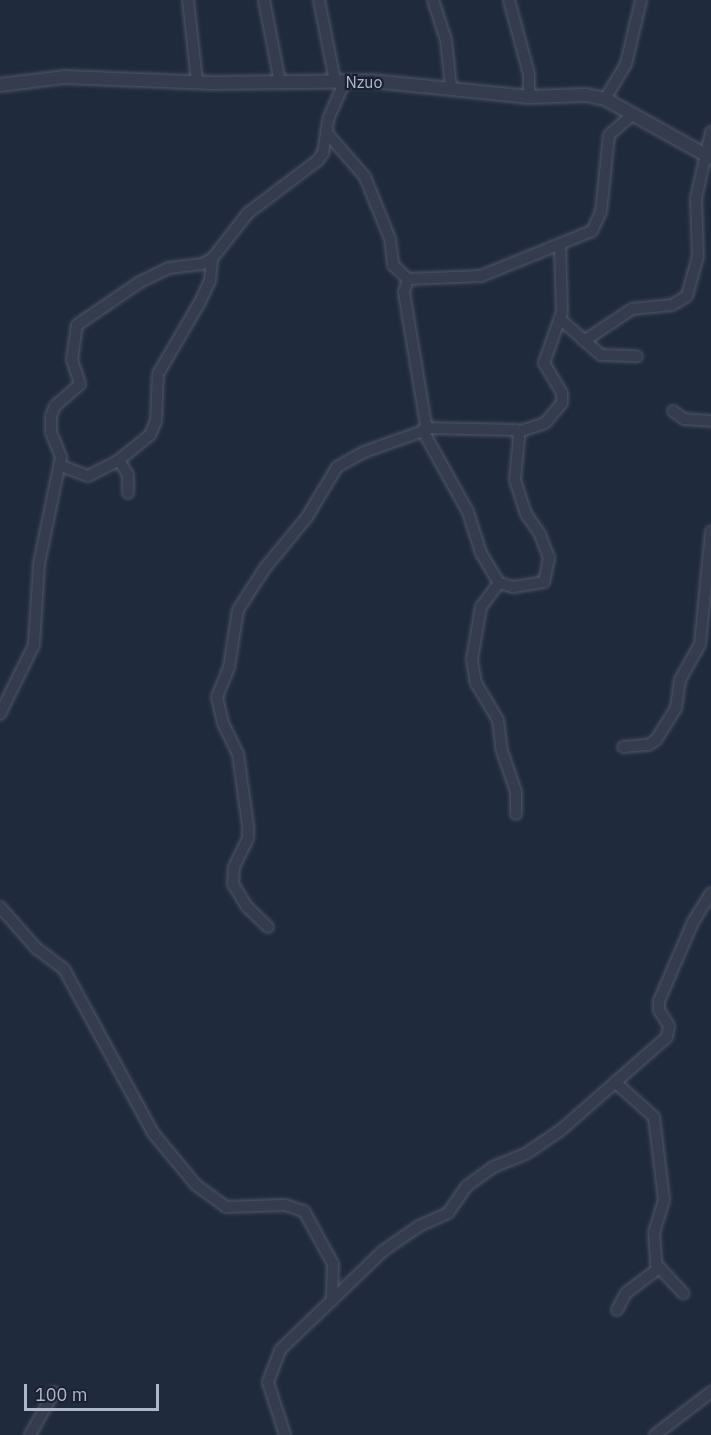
<!DOCTYPE html>
<html>
<head>
<meta charset="utf-8">
<style>
	body { margin:0 }
	#map { position:relative; width:711px; height:1435px; overflow:hidden; background:#202a3d; font-family:"IBM Plex Sans",sans-serif }
	div>[style] { position:absolute }
	[style*='--x'] { left:calc(var(--x)*1px); top:calc(var(--y)*1px); width:calc(var(--w)*1px); rotate:calc(var(--a)*1deg) }
	.roads { filter:drop-shadow(0 0 2px #4f5768) drop-shadow(0 0 2px #4f5768) }
	.minor>* { height:10px; margin:-5px; padding:0 5px; transform-origin:5px; border-radius:5px; background:#343c4d }
	.tertiary>* { height:12px; margin:-6px; padding:0 6px; transform-origin:6px; border-radius:6px; background:#343c4d }
	span { translate:-50% -50%; white-space:nowrap; text-align:center; line-height:1.15; -webkit-text-stroke:4.5px #192132; paint-order:stroke }
	.street-label { font-size:16px; color:#afb7c9 }
	.scale { position:absolute; left:24px; top:1384px; width:135px; height:27px; box-sizing:border-box; border:3px solid #afb7c9; border-top:0; padding-left:8px; font-size:18px; line-height:21px; white-space:nowrap; color:#afb7c9; -webkit-text-stroke:4px #192132; paint-order:stroke }
</style>
</head>
<body>
<div id="map">
	<div class="roads">
		<div class="minor">
			<div style="--x:188;--y:0;--w:82;--a:83.7"></div>
			<div style="--x:264;--y:0;--w:84;--a:79"></div>
			<div style="--x:319;--y:0;--w:83;--a:78.8"></div>
			<div style="--x:433;--y:0;--w:42;--a:72"></div>
			<div style="--x:446;--y:40;--w:47;--a:83.9"></div>
			<div style="--x:509;--y:0;--w:77;--a:74.9"></div>
			<div style="--x:529;--y:74;--w:23;--a:90"></div>
			<div style="--x:605;--y:99;--w:41;--a:-59"></div>
			<div style="--x:626;--y:64;--w:66;--a:-76.8"></div>
			<div style="--x:326;--y:132;--w:60;--a:49.1"></div>
			<div style="--x:365;--y:177;--w:67;--a:68"></div>
			<div style="--x:390;--y:239;--w:26;--a:83"></div>
			<div style="--x:393;--y:265;--w:21;--a:43"></div>
			<div style="--x:560;--y:319;--w:55;--a:41.3"></div>
			<div style="--x:601;--y:355;--w:36;--a:2"></div>
			<div style="--x:584;--y:341;--w:58;--a:-33.7"></div>
			<div style="--x:632;--y:309;--w:40;--a:-5.7"></div>
			<div style="--x:672;--y:305;--w:17;--a:-31"></div>
			<div style="--x:687;--y:296;--w:41;--a:-74.6"></div>
			<div style="--x:698;--y:256;--w:58;--a:-92"></div>
			<div style="--x:696;--y:198;--w:68;--a:-77.2"></div>
			<div style="--x:673;--y:411;--w:14;--a:36"></div>
			<div style="--x:684;--y:419;--w:27;--a:4"></div>
			<div style="--x:423;--y:431;--w:93;--a:60.9"></div>
			<div style="--x:468;--y:512;--w:43;--a:72.4"></div>
			<div style="--x:481;--y:553;--w:35;--a:59"></div>
			<div style="--x:499;--y:583;--w:15;--a:16"></div>
			<div style="--x:513;--y:587;--w:31;--a:-9"></div>
			<div style="--x:544;--y:582;--w:25;--a:-78"></div>
			<div style="--x:549;--y:558;--w:26;--a:-111"></div>
			<div style="--x:540;--y:534;--w:24;--a:-125"></div>
			<div style="--x:526;--y:514;--w:36;--a:-108"></div>
			<div style="--x:515;--y:480;--w:43;--a:-84.7"></div>
			<div style="--x:519;--y:437;--w:8;--a:-113"></div>
			<div style="--x:516;--y:430;--w:91;--a:-178.7"></div>
			<div style="--x:518;--y:432;--w:28;--a:-18"></div>
			<div style="--x:545;--y:423;--w:26;--a:-50"></div>
			<div style="--x:562;--y:403;--w:10;--a:-90"></div>
			<div style="--x:562;--y:393;--w:35;--a:-121"></div>
			<div style="--x:544;--y:363;--w:54;--a:-70.6"></div>
			<div style="--x:562;--y:312;--w:66;--a:-91.7"></div>
			<div style="--x:119;--y:460;--w:17;--a:59"></div>
			<div style="--x:128;--y:475;--w:18;--a:90"></div>
			<div style="--x:59;--y:465;--w:31;--a:21"></div>
			<div style="--x:88;--y:476;--w:35;--a:-27"></div>
			<div style="--x:119;--y:460;--w:40;--a:-39"></div>
			<div style="--x:150;--y:435;--w:15;--a:-67"></div>
			<div style="--x:156;--y:421;--w:47;--a:-87.6"></div>
			<div style="--x:158;--y:374;--w:83;--a:-59.7"></div>
			<div style="--x:200;--y:302;--w:23;--a:-65"></div>
			<div style="--x:210;--y:281;--w:22;--a:-85"></div>
			<div style="--x:499;--y:583;--w:30;--a:127"></div>
			<div style="--x:481;--y:607;--w:53;--a:99.8"></div>
			<div style="--x:472;--y:659;--w:24;--a:81"></div>
			<div style="--x:476;--y:683;--w:43;--a:59.3"></div>
			<div style="--x:498;--y:720;--w:31;--a:83"></div>
			<div style="--x:502;--y:751;--w:43;--a:71.1"></div>
			<div style="--x:516;--y:792;--w:22;--a:90"></div>
			<div style="--x:0;--y:714;--w:77;--a:-63.8"></div>
			<div style="--x:34;--y:645;--w:81;--a:-86.5"></div>
			<div style="--x:39;--y:564;--w:109;--a:-78.4"></div>
			<div style="--x:61;--y:457;--w:27;--a:-112"></div>
			<div style="--x:51;--y:432;--w:16;--a:-90"></div>
			<div style="--x:51;--y:416;--w:11;--a:-68"></div>
			<div style="--x:55;--y:406;--w:33;--a:-41"></div>
			<div style="--x:80;--y:384;--w:25;--a:-108"></div>
			<div style="--x:72;--y:360;--w:35;--a:-82"></div>
			<div style="--x:77;--y:325;--w:76;--a:-34.3"></div>
			<div style="--x:140;--y:282;--w:32;--a:-26"></div>
			<div style="--x:169;--y:268;--w:33;--a:-7"></div>
			<div style="--x:202;--y:264;--w:11;--a:-27"></div>
			<div style="--x:212;--y:259;--w:58;--a:-52"></div>
			<div style="--x:248;--y:213;--w:88;--a:-37.1"></div>
			<div style="--x:318;--y:160;--w:9;--a:-54"></div>
			<div style="--x:323;--y:153;--w:36;--a:-81"></div>
			<div style="--x:329;--y:117;--w:39;--a:-66"></div>
			<div style="--x:623;--y:747;--w:25;--a:-5"></div>
			<div style="--x:648;--y:745;--w:9;--a:-32"></div>
			<div style="--x:656;--y:740;--w:38;--a:-58"></div>
			<div style="--x:676;--y:708;--w:28;--a:-82"></div>
			<div style="--x:680;--y:680;--w:41;--a:-60.9"></div>
			<div style="--x:700;--y:644;--w:113;--a:-84.4"></div>
			<div style="--x:0;--y:907;--w:55;--a:48.7"></div>
			<div style="--x:36;--y:948;--w:35;--a:37"></div>
			<div style="--x:64;--y:969;--w:187;--a:61.5"></div>
			<div style="--x:153;--y:1133;--w:67;--a:50.4"></div>
			<div style="--x:196;--y:1185;--w:37;--a:36"></div>
			<div style="--x:226;--y:1207;--w:59;--a:-1.9"></div>
			<div style="--x:285;--y:1205;--w:20;--a:18"></div>
			<div style="--x:304;--y:1211;--w:60;--a:61.3"></div>
			<div style="--x:333;--y:1264;--w:37;--a:92"></div>
			<div style="--x:268;--y:927;--w:29;--a:-136"></div>
			<div style="--x:247;--y:907;--w:27;--a:-121"></div>
			<div style="--x:233;--y:884;--w:17;--a:-87"></div>
			<div style="--x:234;--y:867;--w:32;--a:-64"></div>
			<div style="--x:248;--y:838;--w:12;--a:-90"></div>
			<div style="--x:248;--y:826;--w:73;--a:-97.9"></div>
			<div style="--x:238;--y:754;--w:34;--a:-116"></div>
			<div style="--x:223;--y:723;--w:27;--a:-103"></div>
			<div style="--x:217;--y:697;--w:32;--a:-68"></div>
			<div style="--x:229;--y:667;--w:58;--a:-81"></div>
			<div style="--x:238;--y:610;--w:50;--a:-57.3"></div>
			<div style="--x:265;--y:568;--w:66;--a:-50.5"></div>
			<div style="--x:307;--y:517;--w:58;--a:-59"></div>
			<div style="--x:337;--y:467;--w:31;--a:-29"></div>
			<div style="--x:364;--y:452;--w:63;--a:-19.6"></div>
			<div style="--x:423;--y:431;--w:7;--a:-63"></div>
			<div style="--x:426;--y:425;--w:135;--a:-99.4"></div>
			<div style="--x:404;--y:292;--w:14;--a:-73"></div>
			<div style="--x:408;--y:279;--w:73;--a:-2.4"></div>
			<div style="--x:481;--y:276;--w:120;--a:-22.1"></div>
			<div style="--x:592;--y:231;--w:21;--a:-65"></div>
			<div style="--x:601;--y:212;--w:77;--a:-84.1"></div>
			<div style="--x:609;--y:135;--w:29;--a:-41"></div>
			<div style="--x:615;--y:1082;--w:52;--a:41.9"></div>
			<div style="--x:654;--y:1117;--w:84;--a:83.1"></div>
			<div style="--x:664;--y:1200;--w:34;--a:107"></div>
			<div style="--x:654;--y:1232;--w:32;--a:86"></div>
			<div style="--x:656;--y:1264;--w:40;--a:47"></div>
			<div style="--x:617;--y:1310;--w:19;--a:-62"></div>
			<div style="--x:626;--y:1293;--w:41;--a:-37.1"></div>
			<div style="--x:30;--y:1435;--w:49;--a:-60.8"></div>
			<div style="--x:285;--y:1435;--w:56;--a:-107.8"></div>
			<div style="--x:268;--y:1382;--w:34;--a:-69"></div>
			<div style="--x:280;--y:1350;--w:143;--a:-43.9"></div>
			<div style="--x:383;--y:1251;--w:44;--a:-34.8"></div>
			<div style="--x:419;--y:1226;--w:32;--a:-24"></div>
			<div style="--x:448;--y:1213;--w:33;--a:-55"></div>
			<div style="--x:467;--y:1186;--w:32;--a:-36"></div>
			<div style="--x:493;--y:1167;--w:37;--a:-22"></div>
			<div style="--x:527;--y:1153;--w:41;--a:-34.1"></div>
			<div style="--x:561;--y:1130;--w:141;--a:-41.3"></div>
			<div style="--x:667;--y:1037;--w:11;--a:-80"></div>
			<div style="--x:669;--y:1026;--w:19;--a:-122"></div>
			<div style="--x:659;--y:1010;--w:9;--a:-90"></div>
			<div style="--x:659;--y:1001;--w:86;--a:-66.7"></div>
			<div style="--x:693;--y:922;--w:34;--a:-58"></div>
			<div style="--x:655;--y:1435;--w:71;--a:-37.5"></div>
		</div>
		<div class="tertiary">
			<div style="--x:0;--y:85;--w:64;--a:-7.1"></div>
			<div style="--x:64;--y:77;--w:150;--a:2.3"></div>
			<div style="--x:214;--y:83;--w:158;--a:-0.7"></div>
			<div style="--x:372;--y:81;--w:158;--a:5.8"></div>
			<div style="--x:529;--y:97;--w:57;--a:-2"></div>
			<div style="--x:586;--y:95;--w:19;--a:12"></div>
			<div style="--x:605;--y:99;--w:121;--a:29.1"></div>
		</div>
	</div>
	<div class="street-label">
		<span style="left:364px;top:82px">Nzuo</span>
	</div>
	<div class="scale">100 m</div>
</div>
</body>
</html>
